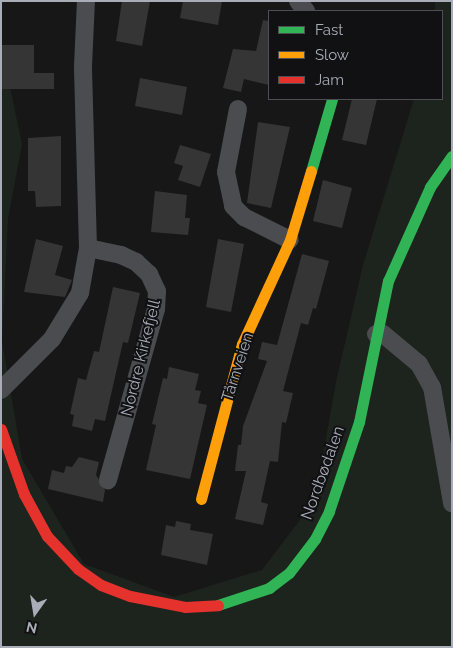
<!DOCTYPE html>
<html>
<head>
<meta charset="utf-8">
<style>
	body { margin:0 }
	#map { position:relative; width:453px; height:648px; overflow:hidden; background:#171717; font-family:Raleway,sans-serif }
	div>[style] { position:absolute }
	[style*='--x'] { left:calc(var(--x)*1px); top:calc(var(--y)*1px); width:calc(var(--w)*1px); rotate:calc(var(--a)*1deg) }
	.green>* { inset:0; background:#1d241e }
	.building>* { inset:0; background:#353536 }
	.street>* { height:18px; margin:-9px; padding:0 9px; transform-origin:9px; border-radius:9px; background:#4b4c50 }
	.fast>* { height:11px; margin:-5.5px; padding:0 5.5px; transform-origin:5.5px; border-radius:5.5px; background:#30b455 }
	.slow>* { height:11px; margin:-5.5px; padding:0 5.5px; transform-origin:5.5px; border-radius:5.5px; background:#ff9f0a }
	.jam>* { height:11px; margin:-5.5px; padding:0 5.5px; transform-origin:5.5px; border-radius:5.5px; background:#e5322d }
	span { translate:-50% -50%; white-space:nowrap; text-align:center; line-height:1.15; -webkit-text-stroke:4px #111113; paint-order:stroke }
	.street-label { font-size:16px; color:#a8adb8 }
	.frame { position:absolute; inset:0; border:2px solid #a8adb8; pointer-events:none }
	.legend { position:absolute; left:268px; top:10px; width:175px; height:90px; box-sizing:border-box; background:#111113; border:1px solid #4d4f55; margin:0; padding:6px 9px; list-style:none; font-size:15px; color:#a8adb8 }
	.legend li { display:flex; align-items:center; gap:10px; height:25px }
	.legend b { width:25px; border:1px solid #4d4f55 }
	.north { position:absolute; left:10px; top:588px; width:50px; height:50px; -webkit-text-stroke:4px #111113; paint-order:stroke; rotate:193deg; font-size:14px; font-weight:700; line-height:20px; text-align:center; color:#a8adb8 }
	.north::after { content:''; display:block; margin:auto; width:18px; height:22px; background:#a8adb8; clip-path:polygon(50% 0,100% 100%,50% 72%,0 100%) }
</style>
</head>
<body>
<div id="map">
	<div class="green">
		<div style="clip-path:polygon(435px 1px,452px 1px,452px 647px,1px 647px,1px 45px,22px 144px,8px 219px,2px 341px,22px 459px,84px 564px,174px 597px,262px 570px,315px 500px,336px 382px,363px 265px,414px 99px,442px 99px,442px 11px,435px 11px)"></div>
	</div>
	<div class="building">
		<div style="clip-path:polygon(122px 1px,150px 1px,142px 46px,116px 41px)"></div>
		<div style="clip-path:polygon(183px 1px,222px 1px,218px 25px,180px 18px)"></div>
		<div style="clip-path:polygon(263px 20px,269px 21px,269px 85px,244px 79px,241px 92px,223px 88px,233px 49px,256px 51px)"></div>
		<div style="clip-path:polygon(2px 45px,34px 45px,34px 73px,54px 73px,54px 89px,1px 89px)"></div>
		<div style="clip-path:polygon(140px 78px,187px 87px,182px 115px,135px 106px)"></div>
		<div style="clip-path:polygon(352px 99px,377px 99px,366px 145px,342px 140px)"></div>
		<div style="clip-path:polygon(258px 122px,290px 127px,271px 208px,247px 203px)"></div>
		<div style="clip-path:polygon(61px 136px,61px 206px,36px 207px,35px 191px,28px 191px,28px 138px)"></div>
		<div style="clip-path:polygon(180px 145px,211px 154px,200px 187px,178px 180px,183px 166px,174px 163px)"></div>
		<div style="clip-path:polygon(323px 180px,352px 188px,342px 228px,313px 221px)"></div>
		<div style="clip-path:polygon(155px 191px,187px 195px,185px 218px,190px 218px,188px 235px,151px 232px)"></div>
		<div style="clip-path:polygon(36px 239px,63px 246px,55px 275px,72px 280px,65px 297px,24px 292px)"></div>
		<div style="clip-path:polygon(218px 239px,244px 244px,231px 312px,206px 307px)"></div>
		<div style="clip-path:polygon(302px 254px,329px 261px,316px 309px,313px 308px,308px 325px,301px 323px,283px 391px,293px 393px,286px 423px,282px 422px,278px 462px,270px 461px,261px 502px,268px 504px,263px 525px,235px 519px,246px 471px,235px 471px,238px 445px,241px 445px,243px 426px,267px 361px,258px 359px,262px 342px,277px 345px)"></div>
		<div style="clip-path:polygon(113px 287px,140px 293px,128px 343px,123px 342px,105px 421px,95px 419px,92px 431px,72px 426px,74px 415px,70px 414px,78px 378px,86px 380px,94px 351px,99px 352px)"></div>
		<div style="clip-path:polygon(169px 367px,199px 374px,195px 390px,201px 391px,198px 403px,207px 405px,190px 479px,146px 470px,156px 425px,152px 424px,163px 378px,167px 379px)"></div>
		<div style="clip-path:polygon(79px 457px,99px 462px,96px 475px,105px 490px,103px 502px,48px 489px,52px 470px,64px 473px,66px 466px,72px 467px)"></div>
		<div style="clip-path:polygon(176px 521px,191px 524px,190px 530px,213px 534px,207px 565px,161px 555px,166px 525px,175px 527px)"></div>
	</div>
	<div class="street">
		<div style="--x:298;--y:1;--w:13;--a:51"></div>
		<div style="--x:238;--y:109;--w:64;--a:100.8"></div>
		<div style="--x:226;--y:172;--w:35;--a:78"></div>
		<div style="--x:233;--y:206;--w:16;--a:45"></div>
		<div style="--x:244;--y:217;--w:51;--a:26.6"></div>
		<div style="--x:88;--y:248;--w:34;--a:12"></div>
		<div style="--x:121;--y:255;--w:17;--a:25"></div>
		<div style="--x:136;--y:262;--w:18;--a:43"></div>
		<div style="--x:149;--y:274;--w:19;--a:65"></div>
		<div style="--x:157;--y:291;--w:18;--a:93"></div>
		<div style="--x:156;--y:309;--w:178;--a:105.7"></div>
		<div style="--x:376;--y:334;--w:7;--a:0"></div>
		<div style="--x:383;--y:334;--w:47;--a:39.8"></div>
		<div style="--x:419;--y:364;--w:26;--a:61"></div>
		<div style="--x:432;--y:387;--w:118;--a:80.2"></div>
		<div style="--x:1;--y:390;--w:72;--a:-45"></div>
		<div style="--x:52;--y:339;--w:54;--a:-58.7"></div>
		<div style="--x:80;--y:293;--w:46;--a:-79.9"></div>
		<div style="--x:88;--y:248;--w:182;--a:-91.6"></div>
		<div style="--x:83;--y:66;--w:65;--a:-87.4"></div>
	</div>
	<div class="fast">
		<div style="--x:311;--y:171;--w:75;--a:-73.7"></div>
		<div style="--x:218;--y:605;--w:54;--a:-18.4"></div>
		<div style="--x:269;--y:588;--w:25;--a:-37"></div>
		<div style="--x:289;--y:573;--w:43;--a:-52.6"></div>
		<div style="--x:315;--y:539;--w:31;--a:-63"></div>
		<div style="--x:329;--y:511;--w:94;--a:-71.4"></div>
		<div style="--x:359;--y:422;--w:144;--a:-78.4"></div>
		<div style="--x:388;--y:281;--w:103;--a:-65.9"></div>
		<div style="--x:430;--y:187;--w:38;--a:-55"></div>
	</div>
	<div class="slow">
		<div style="--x:201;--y:499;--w:160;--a:-75.2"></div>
		<div style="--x:242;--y:344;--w:115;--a:-65.2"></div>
		<div style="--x:290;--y:240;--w:72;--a:-73.1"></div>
	</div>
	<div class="jam">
		<div style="--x:1;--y:429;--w:69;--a:70.5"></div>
		<div style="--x:24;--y:494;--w:48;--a:61.3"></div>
		<div style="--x:47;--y:536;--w:45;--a:46.8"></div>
		<div style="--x:78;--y:569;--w:28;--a:35"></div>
		<div style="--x:101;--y:585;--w:31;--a:21"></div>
		<div style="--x:130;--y:596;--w:56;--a:11.3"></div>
		<div style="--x:185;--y:607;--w:33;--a:-3"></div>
	</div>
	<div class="street-label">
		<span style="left:141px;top:358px;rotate:-76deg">Nordre Kirkefjell</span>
		<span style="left:238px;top:367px;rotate:-72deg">Tårnveien</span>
		<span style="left:323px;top:473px;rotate:-70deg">Nordbødalen</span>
	</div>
	<div class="frame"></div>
	<ul class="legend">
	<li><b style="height:6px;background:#30b455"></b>Fast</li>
	<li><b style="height:6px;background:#ff9f0a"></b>Slow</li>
	<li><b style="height:6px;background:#e5322d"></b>Jam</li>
	</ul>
	<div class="north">N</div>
</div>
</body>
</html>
